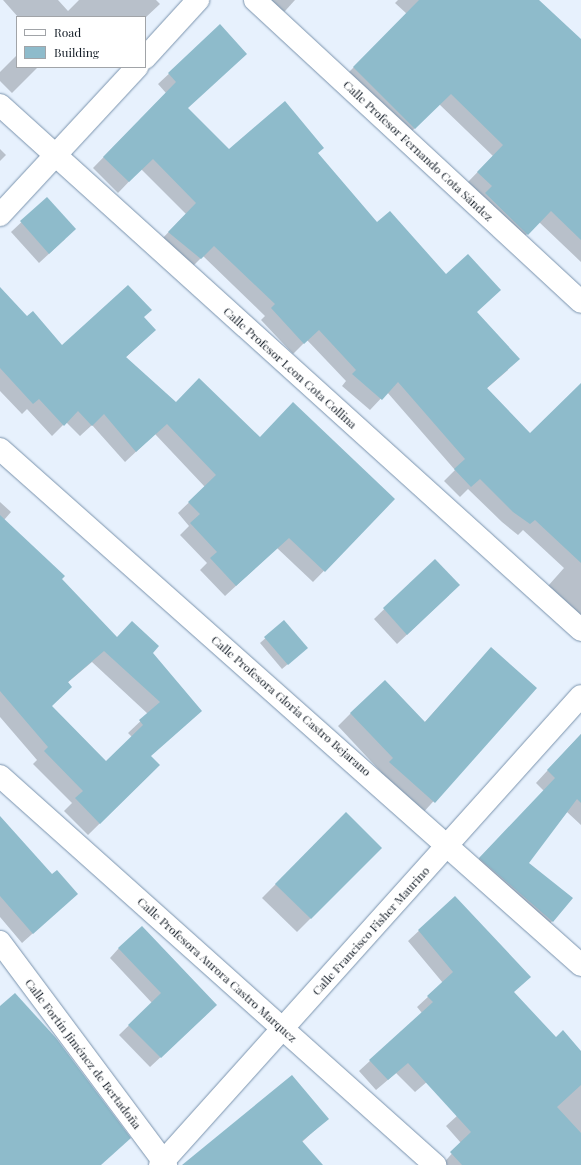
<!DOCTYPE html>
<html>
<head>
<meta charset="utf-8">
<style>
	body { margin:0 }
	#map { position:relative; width:581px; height:1165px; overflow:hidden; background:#e7f1fd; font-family:"Playfair Display",serif }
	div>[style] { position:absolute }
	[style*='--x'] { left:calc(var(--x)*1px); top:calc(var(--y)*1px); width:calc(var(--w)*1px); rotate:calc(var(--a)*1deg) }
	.shadow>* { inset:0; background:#0003 }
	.building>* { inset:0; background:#8ebbcb }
	.roads { filter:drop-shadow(0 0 1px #7a93ad) drop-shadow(0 0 1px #7a93ad) }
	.street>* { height:22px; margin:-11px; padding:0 11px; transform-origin:11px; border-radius:11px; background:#fff }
	.secondary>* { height:22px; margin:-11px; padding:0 11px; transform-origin:11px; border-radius:11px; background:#fff }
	span { translate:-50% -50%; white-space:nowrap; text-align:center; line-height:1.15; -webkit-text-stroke:3px #fff; paint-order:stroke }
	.street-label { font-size:12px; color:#131c26 }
	.legend { position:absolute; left:16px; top:16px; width:130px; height:52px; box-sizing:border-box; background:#fff; border:1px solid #a1a4a8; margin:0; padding:5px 7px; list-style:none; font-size:12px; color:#131c26 }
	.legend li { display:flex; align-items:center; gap:8px; height:20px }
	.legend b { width:20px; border:1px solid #a1a4a8 }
</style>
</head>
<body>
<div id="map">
	<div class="shadow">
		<div style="clip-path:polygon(3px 0,58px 0,68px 11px,79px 0,156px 0,160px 4px,145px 18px,18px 17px)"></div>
		<div style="clip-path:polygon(253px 0,295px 0,276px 21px)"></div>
		<div style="clip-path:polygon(398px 0,537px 0,581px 109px,581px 262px,539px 222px,516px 245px,467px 183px,493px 156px,439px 104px,404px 139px,342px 79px,407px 14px,395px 3px)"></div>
		<div style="clip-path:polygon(220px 26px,187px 108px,228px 150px,317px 154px,377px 224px,476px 312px,508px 370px,486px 389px,530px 434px,581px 386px,581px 616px,548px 586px,564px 568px,523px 530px,518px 535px,502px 522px,468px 489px,460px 497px,444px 481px,455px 470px,387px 392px,370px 410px,342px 386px,346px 381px,307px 340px,293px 354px,261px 320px,265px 316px,203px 256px,190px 269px,158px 243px,186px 214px,141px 169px,118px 193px,93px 168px,166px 93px,158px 84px)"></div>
		<div style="clip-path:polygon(17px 55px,17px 67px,38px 67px,12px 93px,0 81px,0 72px)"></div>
		<div style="clip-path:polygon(0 149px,6px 155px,0 161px)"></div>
		<div style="clip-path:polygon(47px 198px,65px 239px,39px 263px,11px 232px)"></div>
		<div style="clip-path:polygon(0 300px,62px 347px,143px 318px,143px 341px,125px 358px,175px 403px,394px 499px,313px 582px,277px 548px,225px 596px,200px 570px,207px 563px,180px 535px,189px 526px,178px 513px,205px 487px,155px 434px,125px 462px,92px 425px,80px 436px,66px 422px,52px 436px,27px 409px,22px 414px,0 391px)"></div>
		<div style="clip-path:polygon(evenodd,0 502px,11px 512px,4px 520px,117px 638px,151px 653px,201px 711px,150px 756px,159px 765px,88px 835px,64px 811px,72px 803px,33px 764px,37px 760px,0 717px,0 502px,92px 662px,148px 714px,128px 733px,132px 737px,106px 762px,51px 706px,67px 683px,92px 662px)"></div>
		<div style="clip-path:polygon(435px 560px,449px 595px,397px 644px,374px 619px)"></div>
		<div style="clip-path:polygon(284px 622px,301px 653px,282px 669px,260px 643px)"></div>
		<div style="clip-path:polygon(479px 662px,536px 688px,421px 815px,377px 775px,381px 772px,338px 726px,351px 713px,424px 723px)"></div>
		<div style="clip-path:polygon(581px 734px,581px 825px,567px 812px,527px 863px,572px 898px,541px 934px,468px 870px,544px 791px,536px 783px)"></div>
		<div style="clip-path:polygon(346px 813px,381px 848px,297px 932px,262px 898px)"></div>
		<div style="clip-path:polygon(0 817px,52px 876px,77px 894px,22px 943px,0 917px)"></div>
		<div style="clip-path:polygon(455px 897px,513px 992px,556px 1038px,581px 1052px,581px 1165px,442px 1165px,461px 1143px,446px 1126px,470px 1104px,441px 1070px,415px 1092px,396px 1073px,376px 1090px,359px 1071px,422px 1013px,417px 1007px,443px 983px,408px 941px)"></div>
		<div style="clip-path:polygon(119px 948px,206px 1015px,150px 1067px,119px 1035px,152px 1003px,110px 958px)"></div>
		<div style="clip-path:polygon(328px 1118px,302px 1142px,321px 1165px,186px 1165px)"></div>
	</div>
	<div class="building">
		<div style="clip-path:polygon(419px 0,539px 0,581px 39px,581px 240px,551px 211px,528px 235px,485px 193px,492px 186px,477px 172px,503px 145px,451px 94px,415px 129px,353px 67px)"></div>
		<div style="clip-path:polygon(220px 24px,247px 54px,188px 108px,229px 149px,285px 101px,324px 148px,318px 153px,377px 222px,390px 211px,446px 274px,468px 254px,501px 290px,477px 312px,520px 359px,487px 388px,530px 433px,581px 383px,581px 563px,535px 520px,530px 524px,513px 512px,480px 479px,471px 487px,454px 469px,465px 459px,398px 382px,382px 400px,352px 374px,356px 370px,319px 330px,304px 344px,271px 308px,275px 304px,214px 246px,201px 259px,168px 232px,196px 203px,153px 159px,129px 182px,103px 157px,176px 82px,168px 73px)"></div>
		<div style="clip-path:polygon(47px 197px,76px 229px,49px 254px,20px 221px)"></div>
		<div style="clip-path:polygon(128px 285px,152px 310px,144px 317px,156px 330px,126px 357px,176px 402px,199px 378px,260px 437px,293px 402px,395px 499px,325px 572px,289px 538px,236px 586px,210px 558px,217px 552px,190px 523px,200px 514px,188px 502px,216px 475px,167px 424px,136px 452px,104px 414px,92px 426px,78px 411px,64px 426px,39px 399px,33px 404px,0 368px,0 287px,27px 316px,33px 311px,62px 345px)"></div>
		<div style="clip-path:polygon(evenodd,0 515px,65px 576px,62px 579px,117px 637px,132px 621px,159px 646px,153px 653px,202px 711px,151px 756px,160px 765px,100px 824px,75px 798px,83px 791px,44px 751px,48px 747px,0 691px,0 515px,104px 651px,160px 702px,139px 720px,143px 725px,106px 761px,52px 706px,72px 687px,68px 682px,104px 651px)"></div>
		<div style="clip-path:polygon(435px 559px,460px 585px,407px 635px,383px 608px)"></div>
		<div style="clip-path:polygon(284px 620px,308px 648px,288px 665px,264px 637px)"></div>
		<div style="clip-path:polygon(491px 647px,537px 688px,435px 803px,389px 762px,393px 758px,350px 713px,385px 680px,425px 722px)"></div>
		<div style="clip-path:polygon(581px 734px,581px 803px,577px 799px,529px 863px,573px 898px,553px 922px,479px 858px,555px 778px,547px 770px)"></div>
		<div style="clip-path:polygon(346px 812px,382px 848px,311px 919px,275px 884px)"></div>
		<div style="clip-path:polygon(0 816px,52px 874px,57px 870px,78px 894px,33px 934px,0 896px)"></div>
		<div style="clip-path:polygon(455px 896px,531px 977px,514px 992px,556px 1037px,563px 1030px,581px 1051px,581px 1085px,557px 1107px,581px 1133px,581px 1165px,462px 1165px,450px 1152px,471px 1132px,408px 1063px,388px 1080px,369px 1060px,433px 1002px,427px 996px,453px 972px,418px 930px)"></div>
		<div style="clip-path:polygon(142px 926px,217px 1005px,161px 1058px,128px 1025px,161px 993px,118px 948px)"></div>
		<div style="clip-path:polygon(15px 993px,56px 1038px,131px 1138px,101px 1165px,0 1165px,0 1006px)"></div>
		<div style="clip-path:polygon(292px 1075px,329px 1119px,302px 1141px,323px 1165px,182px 1165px)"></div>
	</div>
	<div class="roads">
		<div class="street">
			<div style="--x:255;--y:0;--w:444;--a:42.8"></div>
			<div style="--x:145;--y:58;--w:79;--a:-47.6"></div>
			<div style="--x:0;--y:105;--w:783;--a:42.1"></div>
			<div style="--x:0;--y:215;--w:202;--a:-47.2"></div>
			<div style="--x:0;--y:449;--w:777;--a:41.61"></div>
			<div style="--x:0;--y:776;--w:584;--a:41.8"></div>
			<div style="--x:0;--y:942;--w:278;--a:53.3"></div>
		</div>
		<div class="secondary">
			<div style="--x:160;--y:1165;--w:630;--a:-48.09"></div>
		</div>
	</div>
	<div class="street-label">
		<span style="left:418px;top:151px;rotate:43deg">Calle Profesor Fernando Cota Sández</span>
		<span style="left:290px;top:368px;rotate:42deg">Calle Profesor Leon Cota Collina</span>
		<span style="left:291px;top:706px;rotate:41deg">Calle Profesora Gloria Castro Bejarano</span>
		<span style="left:371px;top:931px;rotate:-48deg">Calle Francisco Fisher Maurino</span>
		<span style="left:217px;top:970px;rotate:42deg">Calle Profesora Aurora Castro Marquez</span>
		<span style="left:83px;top:1054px;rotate:53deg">Calle Fortín Jiménez de Bertadoña</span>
	</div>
	<ul class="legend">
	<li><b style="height:5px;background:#fff"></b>Road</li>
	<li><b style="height:11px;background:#8ebbcb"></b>Building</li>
	</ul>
</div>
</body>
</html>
